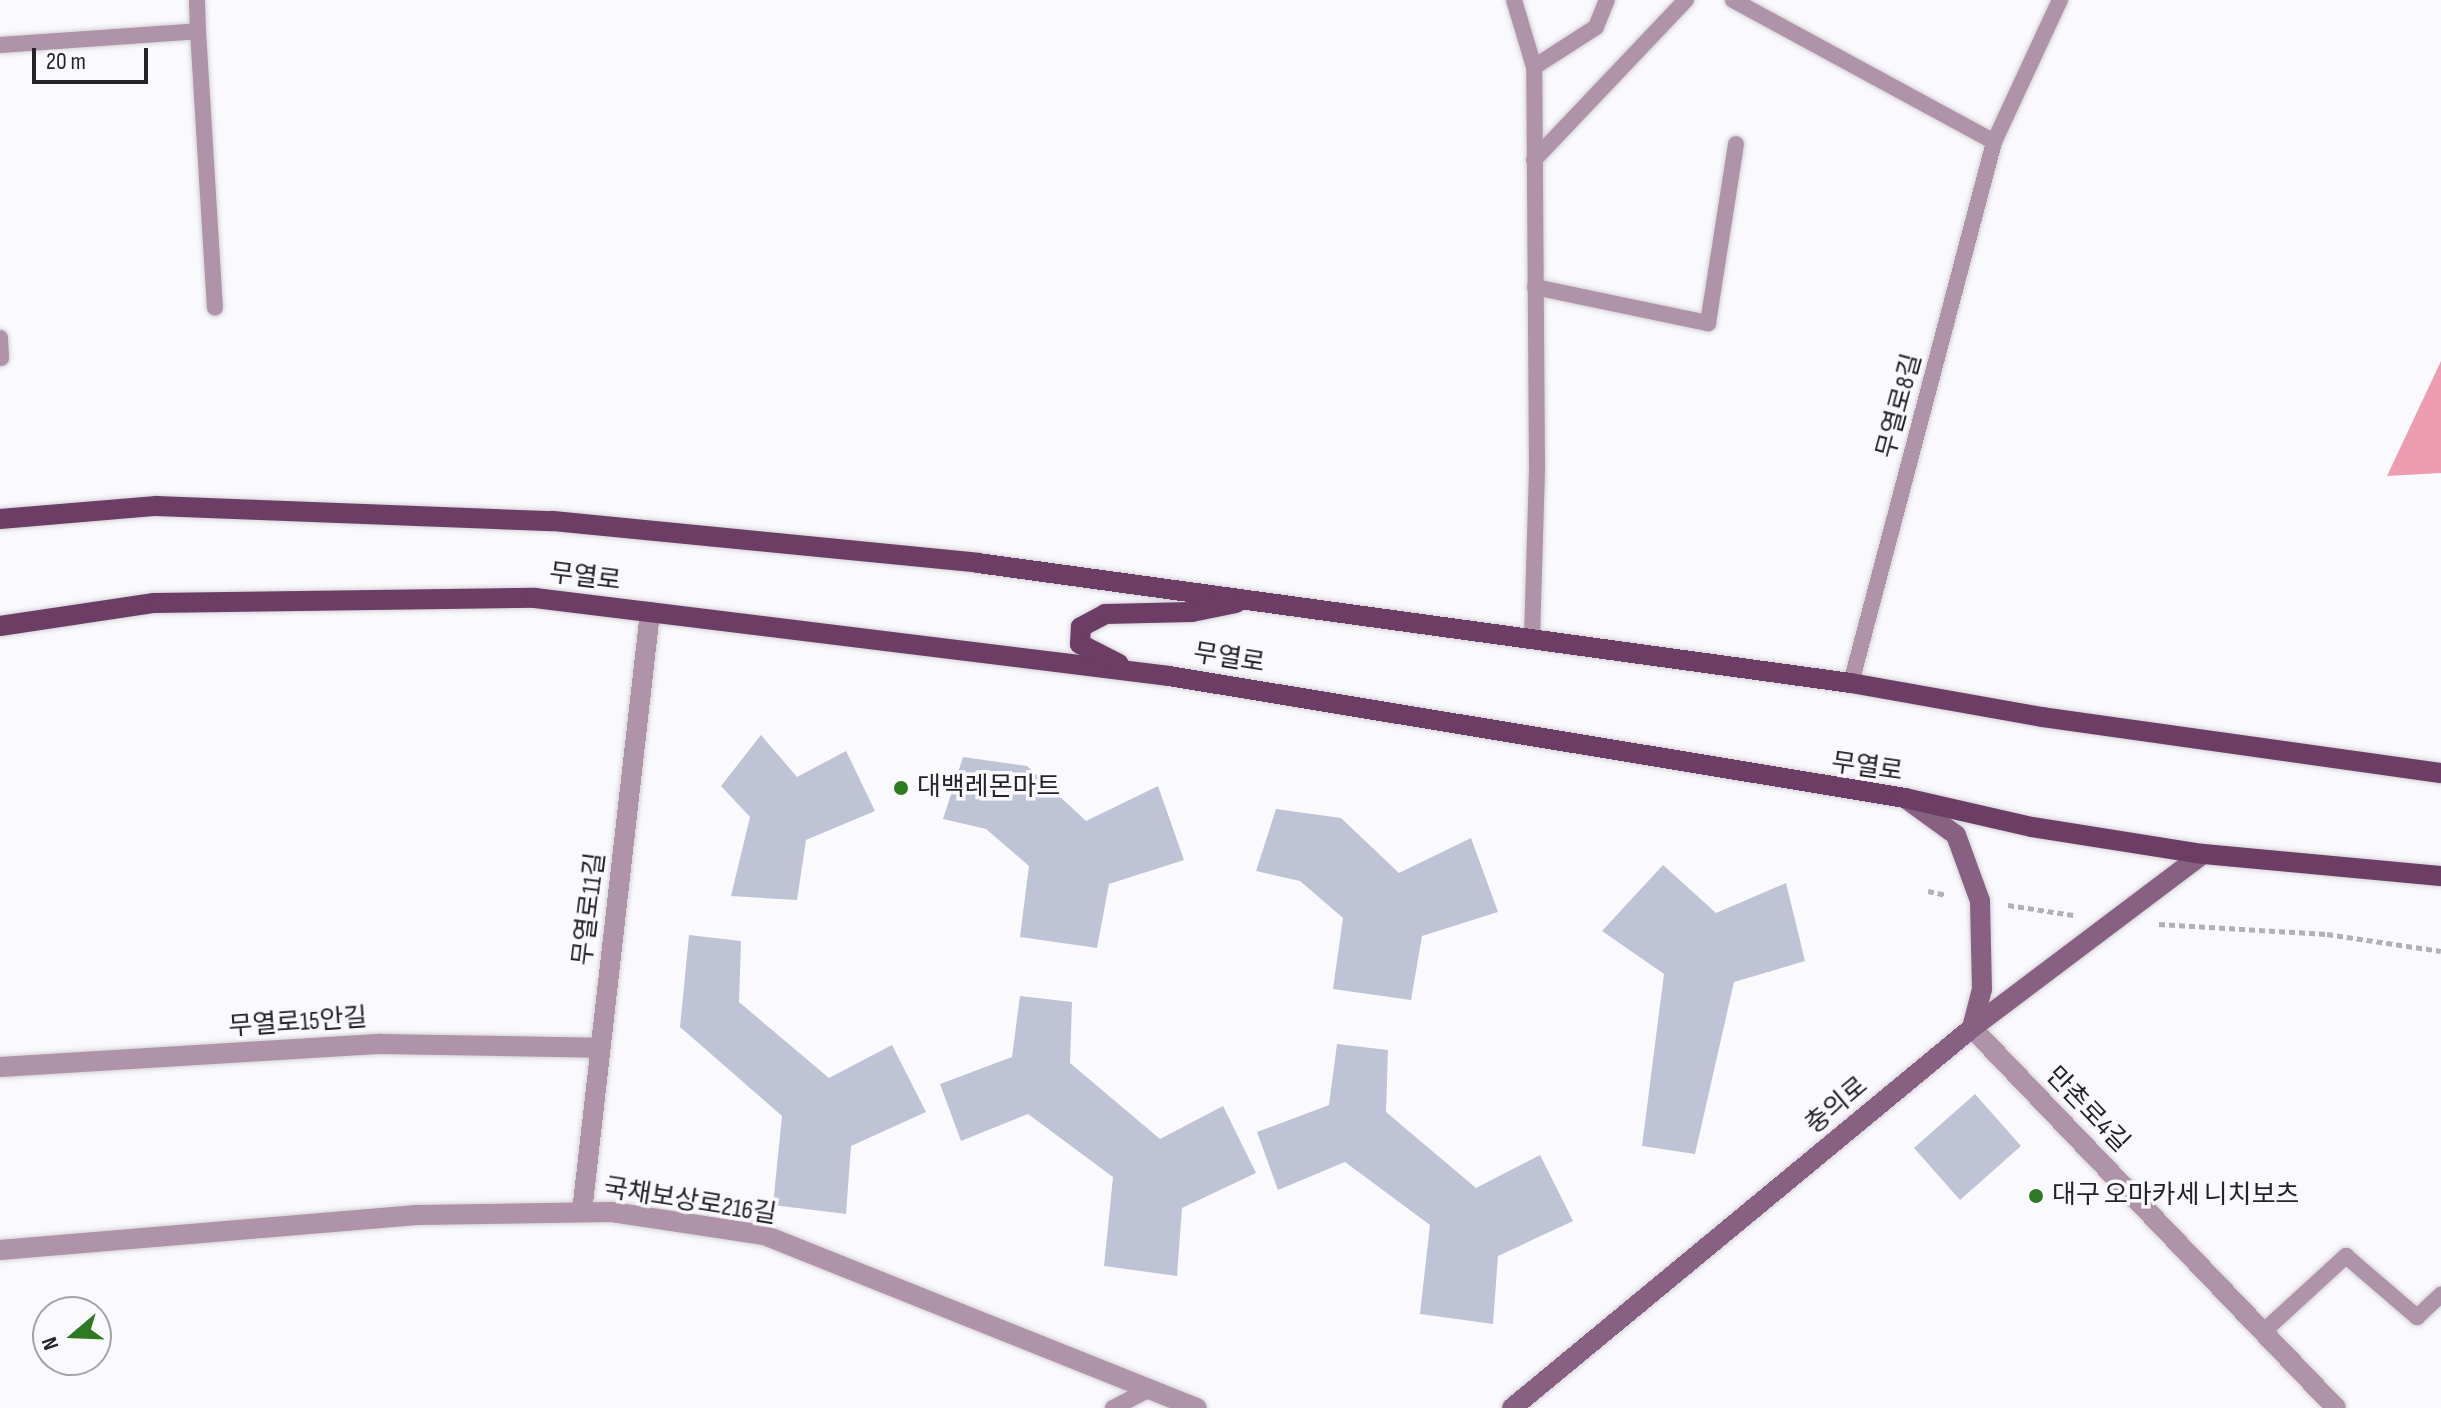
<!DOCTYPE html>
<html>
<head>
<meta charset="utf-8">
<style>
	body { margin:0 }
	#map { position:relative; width:2441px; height:1408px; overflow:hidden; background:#faf9fd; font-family:"Sofia Sans Condensed","Noto Sans KR",sans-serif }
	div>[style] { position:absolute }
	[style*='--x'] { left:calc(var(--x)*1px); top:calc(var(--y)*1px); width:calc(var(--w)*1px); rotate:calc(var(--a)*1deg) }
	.forest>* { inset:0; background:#ee9cb0 }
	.building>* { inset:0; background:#bec4d5 }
	.path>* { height:5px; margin-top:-2.5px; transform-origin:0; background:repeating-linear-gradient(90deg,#b1b0b5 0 6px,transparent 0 10px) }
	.roads { filter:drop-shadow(0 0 2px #d4d2d7) drop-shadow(0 0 2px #d4d2d7) }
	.lane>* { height:16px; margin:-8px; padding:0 8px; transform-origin:8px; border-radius:8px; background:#ae93a9 }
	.street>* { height:20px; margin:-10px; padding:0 10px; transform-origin:10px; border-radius:10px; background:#ae93a9 }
	.secondary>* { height:20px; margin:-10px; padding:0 10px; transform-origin:10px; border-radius:10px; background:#886182 }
	.primary>* { height:20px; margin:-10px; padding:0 10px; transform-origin:10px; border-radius:10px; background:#6c3e66 }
	.dots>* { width:22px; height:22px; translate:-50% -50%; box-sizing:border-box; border:4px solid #faf9fd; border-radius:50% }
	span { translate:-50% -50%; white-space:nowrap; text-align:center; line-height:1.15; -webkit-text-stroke:7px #faf9fd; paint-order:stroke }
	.street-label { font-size:26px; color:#252329 }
	.poi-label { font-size:26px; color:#252329 }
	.left { translate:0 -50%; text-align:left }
	.north { position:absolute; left:32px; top:1296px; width:80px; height:80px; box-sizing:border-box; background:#faf9fd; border:2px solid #a5a3a8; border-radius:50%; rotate:251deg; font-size:22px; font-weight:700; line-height:32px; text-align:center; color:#252329 }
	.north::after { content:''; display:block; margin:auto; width:28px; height:36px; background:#2d7a22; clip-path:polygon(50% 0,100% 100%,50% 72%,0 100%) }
	.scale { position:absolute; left:32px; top:48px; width:116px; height:36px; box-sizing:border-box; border:4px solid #252329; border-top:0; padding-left:10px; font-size:24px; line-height:28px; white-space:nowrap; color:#252329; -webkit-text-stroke:6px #faf9fd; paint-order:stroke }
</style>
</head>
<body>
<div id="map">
	<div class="forest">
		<div style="clip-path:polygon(2441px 361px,2441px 473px,2387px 476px)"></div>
	</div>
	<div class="building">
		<div style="clip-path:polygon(761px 735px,797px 777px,846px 751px,875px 811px,806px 840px,797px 900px,731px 896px,750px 817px,721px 786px)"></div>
		<div style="clip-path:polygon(963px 757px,1027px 766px,1086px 821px,1158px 786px,1184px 860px,1109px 884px,1097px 948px,1020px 937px,1029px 866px,986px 829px,943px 819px)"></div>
		<div style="clip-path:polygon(1276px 809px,1341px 818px,1399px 873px,1471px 838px,1498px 912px,1422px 936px,1411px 1000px,1333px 989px,1343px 918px,1300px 881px,1256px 871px)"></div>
		<div style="clip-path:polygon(1663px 865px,1716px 913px,1786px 883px,1805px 961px,1734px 982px,1695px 1154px,1642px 1146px,1664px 974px,1602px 931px)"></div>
		<div style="clip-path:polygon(689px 935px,741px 941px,739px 1002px,829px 1078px,892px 1045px,926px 1112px,851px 1146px,846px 1214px,773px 1205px,782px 1116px,680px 1027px)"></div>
		<div style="clip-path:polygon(1020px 996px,1072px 1002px,1070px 1063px,1160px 1139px,1223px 1106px,1256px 1173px,1182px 1208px,1177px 1276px,1104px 1266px,1113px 1177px,1028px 1114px,961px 1141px,940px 1084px,1012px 1057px)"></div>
		<div style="clip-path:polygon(1337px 1044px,1388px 1050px,1386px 1112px,1476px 1188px,1540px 1155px,1573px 1221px,1498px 1256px,1493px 1324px,1420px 1314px,1430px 1225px,1345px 1162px,1278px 1190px,1257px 1132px,1329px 1105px)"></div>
		<div style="clip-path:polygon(1975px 1094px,2021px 1146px,1960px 1200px,1914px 1148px)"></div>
	</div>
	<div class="path">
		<div style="--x:1928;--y:891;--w:19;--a:12"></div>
		<div style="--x:2008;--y:905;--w:66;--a:8.7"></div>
		<div style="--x:2159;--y:924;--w:168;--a:3.4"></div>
		<div style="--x:2327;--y:934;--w:115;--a:8.5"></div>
	</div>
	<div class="roads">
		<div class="lane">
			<div style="--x:1514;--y:0;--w:70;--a:73.4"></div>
			<div style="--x:1733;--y:0;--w:297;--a:28.5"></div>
			<div style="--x:198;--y:31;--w:277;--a:86.5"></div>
			<div style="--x:0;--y:45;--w:198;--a:-4"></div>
			<div style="--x:198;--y:31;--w:31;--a:-92"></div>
			<div style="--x:1534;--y:160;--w:221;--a:-46.5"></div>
			<div style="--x:1535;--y:287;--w:177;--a:11.8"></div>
			<div style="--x:1708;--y:323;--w:181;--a:-81.1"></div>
			<div style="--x:0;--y:338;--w:20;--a:87"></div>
			<div style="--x:1532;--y:638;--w:171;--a:-88.3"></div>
			<div style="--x:1537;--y:467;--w:400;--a:-90.4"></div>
			<div style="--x:1534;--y:67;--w:74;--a:-32.8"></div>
			<div style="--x:1596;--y:27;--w:29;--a:-68"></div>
			<div style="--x:1851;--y:683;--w:560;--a:-75.19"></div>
			<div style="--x:1994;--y:142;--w:157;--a:-65.1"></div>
			<div style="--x:2263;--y:1332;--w:113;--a:-42.5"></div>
			<div style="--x:2346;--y:1256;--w:94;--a:40.7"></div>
			<div style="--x:2417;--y:1317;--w:33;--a:-43"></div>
			<div style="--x:1113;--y:1408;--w:42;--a:-27.2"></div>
		</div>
		<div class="street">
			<div style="--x:1972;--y:1028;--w:526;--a:46.23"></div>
			<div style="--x:0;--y:1067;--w:382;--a:-3.5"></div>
			<div style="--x:381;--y:1044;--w:219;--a:1"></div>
			<div style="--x:582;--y:1212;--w:604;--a:-83.53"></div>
			<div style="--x:0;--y:1250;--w:418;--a:-4.8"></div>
			<div style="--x:417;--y:1215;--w:195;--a:-0.9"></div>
			<div style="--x:612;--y:1212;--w:154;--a:8.6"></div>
			<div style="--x:764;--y:1235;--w:466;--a:21.8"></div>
		</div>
		<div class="secondary">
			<div style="--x:1905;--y:798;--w:63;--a:36"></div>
			<div style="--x:1956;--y:835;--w:70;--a:70"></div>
			<div style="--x:1980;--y:901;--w:88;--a:88.7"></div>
			<div style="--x:1982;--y:989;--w:40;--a:104.4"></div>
			<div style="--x:1512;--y:1408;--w:597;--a:-39.56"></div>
			<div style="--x:1972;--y:1028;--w:289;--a:-37"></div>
		</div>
		<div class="primary">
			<div style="--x:0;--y:519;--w:157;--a:-4.8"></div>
			<div style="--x:156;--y:506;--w:397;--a:2.2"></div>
			<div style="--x:553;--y:521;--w:427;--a:5.6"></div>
			<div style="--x:978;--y:563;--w:881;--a:7.83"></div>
			<div style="--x:1851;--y:683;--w:194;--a:10.1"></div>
			<div style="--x:2042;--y:717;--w:403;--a:8"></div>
			<div style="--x:0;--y:626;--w:156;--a:-8.5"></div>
			<div style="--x:154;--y:603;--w:381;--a:-0.8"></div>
			<div style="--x:535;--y:598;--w:639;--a:7.01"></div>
			<div style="--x:1169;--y:676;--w:746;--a:9.41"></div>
			<div style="--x:1905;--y:798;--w:130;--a:12.9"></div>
			<div style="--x:2032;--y:827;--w:173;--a:9"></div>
			<div style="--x:2203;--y:854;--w:239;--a:5.3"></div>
			<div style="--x:1119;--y:664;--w:44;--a:-152.9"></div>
			<div style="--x:1080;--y:644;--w:17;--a:-87"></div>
			<div style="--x:1081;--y:627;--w:27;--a:-28"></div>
			<div style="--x:1105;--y:614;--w:87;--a:-1.3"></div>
			<div style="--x:1192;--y:612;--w:45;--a:-11.6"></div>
		</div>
	</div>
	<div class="dots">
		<div style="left:901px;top:788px;background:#2d7a22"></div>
		<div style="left:2036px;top:1196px;background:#2d7a22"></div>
	</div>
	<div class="street-label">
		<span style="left:1900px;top:406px;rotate:-75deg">무열로8길</span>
		<span style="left:585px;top:578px;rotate:7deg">무열로</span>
		<span style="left:1229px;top:659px;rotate:9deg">무열로</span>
		<span style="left:1867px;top:768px;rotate:8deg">무열로</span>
		<span style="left:590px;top:909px;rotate:-83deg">무열로11길</span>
		<span style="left:298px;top:1023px;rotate:-4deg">무열로15안길</span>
		<span style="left:1837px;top:1106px;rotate:-40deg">충의로</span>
		<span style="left:2087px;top:1110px;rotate:46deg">만촌로4길</span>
		<span style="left:690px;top:1202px;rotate:9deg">국채보상로216길</span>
	</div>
	<div class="poi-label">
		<span class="left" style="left:917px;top:788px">대백레몬마트</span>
		<span class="left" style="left:2052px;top:1196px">대구 오마카세 니치보츠</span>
	</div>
	<div class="north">N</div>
	<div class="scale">20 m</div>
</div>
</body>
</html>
